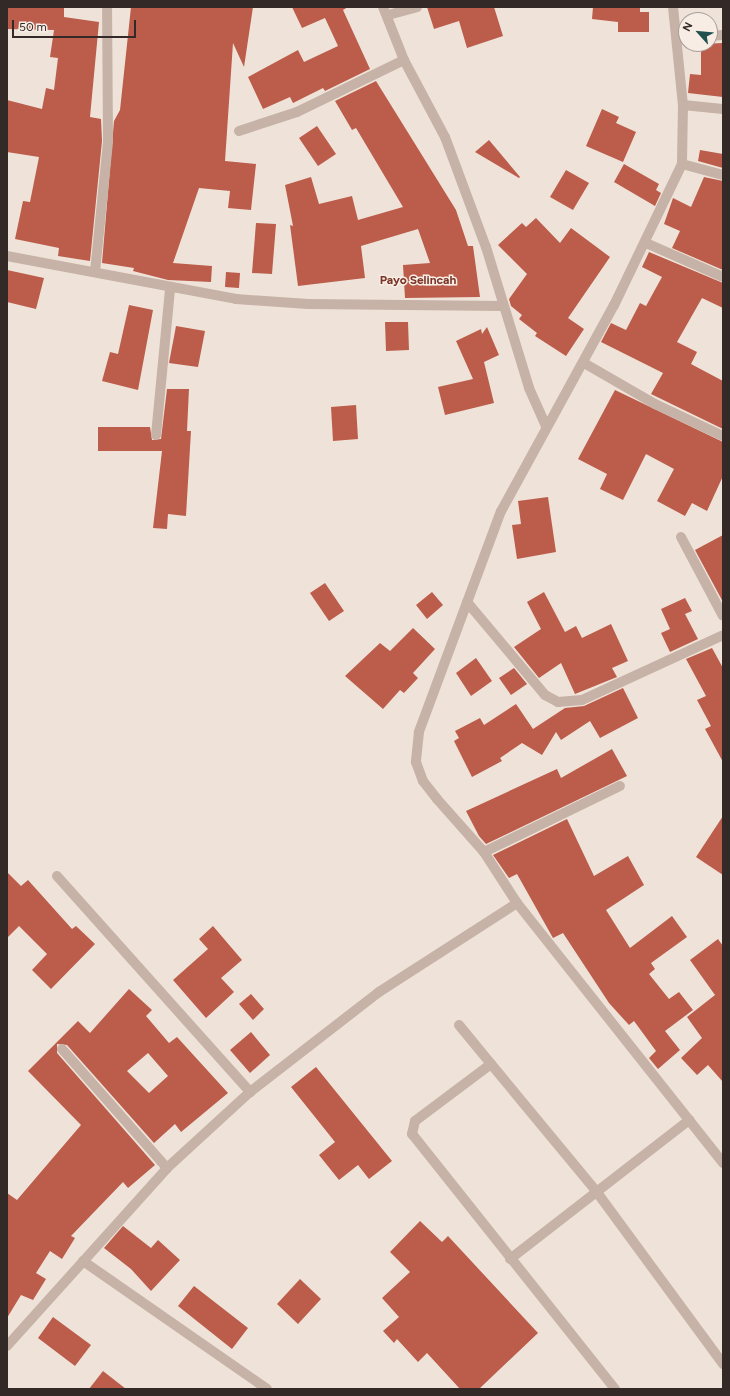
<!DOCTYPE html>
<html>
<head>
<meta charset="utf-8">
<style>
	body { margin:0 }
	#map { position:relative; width:730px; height:1396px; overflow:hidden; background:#efe3d9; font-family:Figtree,sans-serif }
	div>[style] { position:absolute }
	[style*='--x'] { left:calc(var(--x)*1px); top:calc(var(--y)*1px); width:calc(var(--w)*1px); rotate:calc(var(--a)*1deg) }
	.building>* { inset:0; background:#bc5c4a }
	.street>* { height:10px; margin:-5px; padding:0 5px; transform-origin:5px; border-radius:5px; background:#c6b2a6 }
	span { translate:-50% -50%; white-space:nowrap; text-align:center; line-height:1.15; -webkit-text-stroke:3px #f7ede5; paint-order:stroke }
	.quarter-label { font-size:12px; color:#7b3326; font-weight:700 }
	.frame { position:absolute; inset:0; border:8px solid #332927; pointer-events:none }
	.north { position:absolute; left:678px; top:12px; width:40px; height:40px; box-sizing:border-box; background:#f7ede5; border:1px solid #a99f99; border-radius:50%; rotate:297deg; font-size:11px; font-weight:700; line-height:16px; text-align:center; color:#332927 }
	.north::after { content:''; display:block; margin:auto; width:14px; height:18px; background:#205150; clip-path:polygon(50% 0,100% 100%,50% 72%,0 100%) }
	.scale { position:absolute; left:12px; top:20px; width:124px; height:18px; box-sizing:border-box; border:2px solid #332927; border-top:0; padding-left:5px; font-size:12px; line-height:14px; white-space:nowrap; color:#332927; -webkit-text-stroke:3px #f7ede5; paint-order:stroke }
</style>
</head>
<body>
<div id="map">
	<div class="building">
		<div style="clip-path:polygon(7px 7px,64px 7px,64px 17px,99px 22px,90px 117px,101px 119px,102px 141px,90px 261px,58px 256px,59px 248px,15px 239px,23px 201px,30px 202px,39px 157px,7px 152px,7px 100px,42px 109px,46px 88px,54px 90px,58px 58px,50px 57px,54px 30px,7px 29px)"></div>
		<div style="clip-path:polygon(131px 7px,253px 7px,244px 67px,233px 43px,225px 161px,256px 164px,251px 210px,228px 208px,230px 191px,199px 188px,173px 263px,212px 266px,211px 282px,168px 280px,133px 271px,134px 268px,102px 263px,114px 121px,120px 110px)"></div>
		<div style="clip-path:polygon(292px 7px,348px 7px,343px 10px,370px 69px,325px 91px,323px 88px,293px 103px,290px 97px,263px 109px,248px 77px,298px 50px,304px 62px,338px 46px,325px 18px,302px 28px)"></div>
		<div style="clip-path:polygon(427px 7px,494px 7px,503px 36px,467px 48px,459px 21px,434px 29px)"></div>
		<div style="clip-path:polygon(593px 7px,640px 7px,640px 12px,649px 12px,649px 32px,618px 32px,618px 22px,592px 19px)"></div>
		<div style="clip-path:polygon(723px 43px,723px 97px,688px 93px,690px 74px,701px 75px,701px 44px)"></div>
		<div style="clip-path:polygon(376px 81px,456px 210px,468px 246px,473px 246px,480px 297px,405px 298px,403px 265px,430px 263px,418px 229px,361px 246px,365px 278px,298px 286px,290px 225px,293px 226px,285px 185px,311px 177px,319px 204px,352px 196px,358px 220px,403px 207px,356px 128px,352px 130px,335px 101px)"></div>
		<div style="clip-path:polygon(602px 109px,619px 117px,616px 123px,636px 132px,623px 162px,586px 146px)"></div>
		<div style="clip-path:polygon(317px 126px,336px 154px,318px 166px,299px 138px)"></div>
		<div style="clip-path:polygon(489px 140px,520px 177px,519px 178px,475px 152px)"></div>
		<div style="clip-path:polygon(700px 150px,723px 154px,723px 168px,698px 161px)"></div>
		<div style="clip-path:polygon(624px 164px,659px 184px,656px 190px,661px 193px,655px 206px,614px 182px)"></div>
		<div style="clip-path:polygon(566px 170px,589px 183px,573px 210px,550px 197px)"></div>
		<div style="clip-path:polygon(704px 177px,723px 181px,723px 270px,672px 248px,680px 231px,664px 224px,673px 198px,691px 207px)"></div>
		<div style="clip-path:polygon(536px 218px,560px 243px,571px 228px,610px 257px,568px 318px,584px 329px,566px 356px,535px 336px,537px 333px,519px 319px,522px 315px,511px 306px,509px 299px,527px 274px,498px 245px,522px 223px,526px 227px)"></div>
		<div style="clip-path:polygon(256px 223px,276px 224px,272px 274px,252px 273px)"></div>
		<div style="clip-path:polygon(649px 252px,723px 283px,723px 308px,702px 298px,677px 342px,697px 352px,691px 364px,723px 381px,723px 429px,651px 394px,663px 373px,601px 342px,611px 323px,626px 330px,640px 303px,646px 306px,662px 277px,642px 267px)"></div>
		<div style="clip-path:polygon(7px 270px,44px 278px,36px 309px,7px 302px)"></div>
		<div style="clip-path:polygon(226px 272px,240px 273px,239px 288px,225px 287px)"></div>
		<div style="clip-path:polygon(129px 305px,153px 310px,138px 390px,102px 381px,110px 352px,118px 354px)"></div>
		<div style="clip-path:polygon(385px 322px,408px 322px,409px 350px,386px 351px)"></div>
		<div style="clip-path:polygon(176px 326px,205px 331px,198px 367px,169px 363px)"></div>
		<div style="clip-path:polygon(487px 327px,499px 355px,484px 362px,494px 403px,445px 415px,438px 387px,473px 379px,456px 341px,481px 329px,482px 334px)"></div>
		<div style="clip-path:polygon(167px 389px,189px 389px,187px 431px,191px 431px,186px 516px,168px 514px,167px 529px,153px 528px,162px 451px,98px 451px,98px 427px,150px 427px,152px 440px,161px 439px)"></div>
		<div style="clip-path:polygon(615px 390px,723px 442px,723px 476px,707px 511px,692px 503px,685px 516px,657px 501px,674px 469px,646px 454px,623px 500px,600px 489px,607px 474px,578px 459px)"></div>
		<div style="clip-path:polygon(356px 405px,358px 439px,333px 441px,331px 407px)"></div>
		<div style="clip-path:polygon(548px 497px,556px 552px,517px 559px,512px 525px,521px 524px,518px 501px)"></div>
		<div style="clip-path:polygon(723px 535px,723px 602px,695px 550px)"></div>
		<div style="clip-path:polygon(325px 583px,344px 611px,329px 621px,310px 593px)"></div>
		<div style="clip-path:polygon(432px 592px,443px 605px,427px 619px,416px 605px)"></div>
		<div style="clip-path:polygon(544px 592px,565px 632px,576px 626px,582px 638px,611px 624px,628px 661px,612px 668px,617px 677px,575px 694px,561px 663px,539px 678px,514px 647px,541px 629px,527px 602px)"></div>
		<div style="clip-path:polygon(685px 598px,692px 611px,685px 614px,698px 639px,670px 652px,661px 633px,670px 629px,661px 609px)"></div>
		<div style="clip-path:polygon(413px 628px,435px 649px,413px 673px,418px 678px,404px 693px,400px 690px,383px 709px,345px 676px,380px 643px,390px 651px)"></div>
		<div style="clip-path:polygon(712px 648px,723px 668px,723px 762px,705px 729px,711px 726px,697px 700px,706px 696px,686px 659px)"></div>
		<div style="clip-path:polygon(476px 658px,492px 681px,471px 696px,456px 673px)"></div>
		<div style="clip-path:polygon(514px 668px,527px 684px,511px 695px,499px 678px)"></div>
		<div style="clip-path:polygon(623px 688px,638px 718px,600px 738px,590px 721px,561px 740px,556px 732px,542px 755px,522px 743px,500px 758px,502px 761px,472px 777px,454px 741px,459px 738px,455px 731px,480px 718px,484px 725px,516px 704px,533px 729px,565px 708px,584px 706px)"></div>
		<div style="clip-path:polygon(612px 749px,627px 776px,486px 844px,479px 836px,466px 811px,557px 769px,561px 778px)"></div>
		<div style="clip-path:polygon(723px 816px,723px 875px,696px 857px)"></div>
		<div style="clip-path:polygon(567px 819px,594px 876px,628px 856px,644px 885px,606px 910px,630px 948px,672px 916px,687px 937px,651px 963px,655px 969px,649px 974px,669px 999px,679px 992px,693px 1010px,665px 1031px,680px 1050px,658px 1069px,649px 1058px,656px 1051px,634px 1021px,629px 1025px,609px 1003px,563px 933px,553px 938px,517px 874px,509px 878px,493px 855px)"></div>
		<div style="clip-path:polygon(7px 872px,21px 886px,28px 880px,72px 929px,76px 926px,95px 944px,51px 989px,32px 970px,47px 954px,19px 926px,7px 938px)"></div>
		<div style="clip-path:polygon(213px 926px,242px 960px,221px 978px,234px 992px,206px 1018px,173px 980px,208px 949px,199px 939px)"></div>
		<div style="clip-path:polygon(718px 939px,723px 946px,723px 1082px,708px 1065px,697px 1075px,681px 1058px,702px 1038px,687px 1017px,715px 995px,690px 960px)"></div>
		<div style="clip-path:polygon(evenodd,129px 989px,152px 1010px,146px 1016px,169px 1043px,177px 1037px,228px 1093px,181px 1132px,175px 1124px,154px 1143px,67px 1045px,57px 1044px,57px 1053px,155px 1165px,128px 1188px,123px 1182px,71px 1236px,75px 1238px,62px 1259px,50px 1251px,36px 1273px,46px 1279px,33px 1300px,21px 1295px,7px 1318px,7px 1193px,17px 1200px,81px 1125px,28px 1071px,78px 1021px,90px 1033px,129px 989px,148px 1053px,168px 1076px,149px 1093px,127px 1071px,148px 1053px)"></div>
		<div style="clip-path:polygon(251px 994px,264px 1009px,253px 1020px,239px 1004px)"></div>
		<div style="clip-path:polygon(251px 1032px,270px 1055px,250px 1073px,230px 1050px)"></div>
		<div style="clip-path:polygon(316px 1067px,392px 1161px,369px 1179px,358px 1165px,339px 1180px,319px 1155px,335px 1142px,291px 1087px)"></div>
		<div style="clip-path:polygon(420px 1221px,442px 1242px,448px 1236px,538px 1333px,479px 1389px,460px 1389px,427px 1353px,418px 1362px,397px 1339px,394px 1343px,383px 1331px,399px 1317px,382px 1298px,410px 1272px,390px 1252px)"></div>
		<div style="clip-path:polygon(123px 1226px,151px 1248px,158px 1240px,180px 1260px,151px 1291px,131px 1269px,104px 1248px)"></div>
		<div style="clip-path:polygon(300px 1279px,321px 1299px,298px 1324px,277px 1304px)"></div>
		<div style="clip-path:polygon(194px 1286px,248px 1328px,232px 1349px,178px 1306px)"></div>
		<div style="clip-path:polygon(53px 1317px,91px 1345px,75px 1366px,38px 1338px)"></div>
		<div style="clip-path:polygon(103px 1371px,126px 1389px,89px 1389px)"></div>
	</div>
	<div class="street">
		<div style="--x:383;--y:7;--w:57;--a:68.4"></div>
		<div style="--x:404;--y:60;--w:87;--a:62"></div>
		<div style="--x:445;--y:137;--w:117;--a:69.6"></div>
		<div style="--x:486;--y:247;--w:147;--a:73"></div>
		<div style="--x:529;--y:388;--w:42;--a:65.9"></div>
		<div style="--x:673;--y:7;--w:99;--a:84.2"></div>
		<div style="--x:683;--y:105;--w:59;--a:91"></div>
		<div style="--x:682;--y:164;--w:157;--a:115.7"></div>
		<div style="--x:614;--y:305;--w:235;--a:118.7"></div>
		<div style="--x:501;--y:511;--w:236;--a:110.4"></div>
		<div style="--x:419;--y:732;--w:30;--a:96"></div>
		<div style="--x:416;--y:762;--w:20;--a:70"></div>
		<div style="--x:423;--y:781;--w:23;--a:52"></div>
		<div style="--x:437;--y:799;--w:71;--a:48.4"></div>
		<div style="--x:484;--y:852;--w:61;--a:57.1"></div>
		<div style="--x:517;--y:903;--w:332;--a:51.6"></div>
		<div style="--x:388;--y:15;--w:30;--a:-15"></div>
		<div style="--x:710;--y:36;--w:13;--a:-4"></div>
		<div style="--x:683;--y:105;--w:40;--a:5.7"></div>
		<div style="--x:239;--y:131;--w:61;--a:-18.1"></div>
		<div style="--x:297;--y:112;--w:119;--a:-25.9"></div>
		<div style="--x:682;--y:164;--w:42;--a:15"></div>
		<div style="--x:646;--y:243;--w:84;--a:23.8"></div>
		<div style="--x:7;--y:256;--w:233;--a:10.6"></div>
		<div style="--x:236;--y:299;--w:72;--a:4"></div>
		<div style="--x:308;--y:304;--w:194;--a:0.6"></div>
		<div style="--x:95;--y:272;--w:132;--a:-84.3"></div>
		<div style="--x:108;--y:141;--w:134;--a:-90.4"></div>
		<div style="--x:584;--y:363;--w:82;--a:30"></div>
		<div style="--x:655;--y:404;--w:75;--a:25.2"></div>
		<div style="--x:156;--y:435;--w:147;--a:-84.5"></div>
		<div style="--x:681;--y:537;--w:89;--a:62"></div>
		<div style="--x:467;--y:602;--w:121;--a:50"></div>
		<div style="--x:545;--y:695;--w:15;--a:28"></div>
		<div style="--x:558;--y:702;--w:24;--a:-5"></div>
		<div style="--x:582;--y:700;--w:155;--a:-24.7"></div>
		<div style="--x:484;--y:852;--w:151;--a:-25.9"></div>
		<div style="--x:57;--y:876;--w:290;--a:48.2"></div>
		<div style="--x:459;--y:1025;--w:50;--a:50.6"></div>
		<div style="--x:62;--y:1049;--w:159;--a:48.6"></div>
		<div style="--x:510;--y:1259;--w:227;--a:-37.8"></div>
		<div style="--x:83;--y:1261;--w:224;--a:34.8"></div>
		<div style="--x:7;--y:1346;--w:239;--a:-48"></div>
		<div style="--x:167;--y:1168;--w:113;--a:-42.5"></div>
		<div style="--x:250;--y:1092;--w:163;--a:-37.8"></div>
		<div style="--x:379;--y:992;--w:164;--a:-32.8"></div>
		<div style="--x:615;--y:1389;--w:326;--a:-128.5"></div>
		<div style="--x:412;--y:1134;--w:13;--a:-77"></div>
		<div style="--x:415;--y:1121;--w:95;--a:-36.9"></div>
		<div style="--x:491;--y:1064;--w:165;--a:50.4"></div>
		<div style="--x:596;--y:1191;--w:215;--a:53.7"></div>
	</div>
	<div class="quarter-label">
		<span style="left:418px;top:281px">Payo Selincah</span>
	</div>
	<div class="frame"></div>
	<div class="north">N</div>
	<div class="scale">50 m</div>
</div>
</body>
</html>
